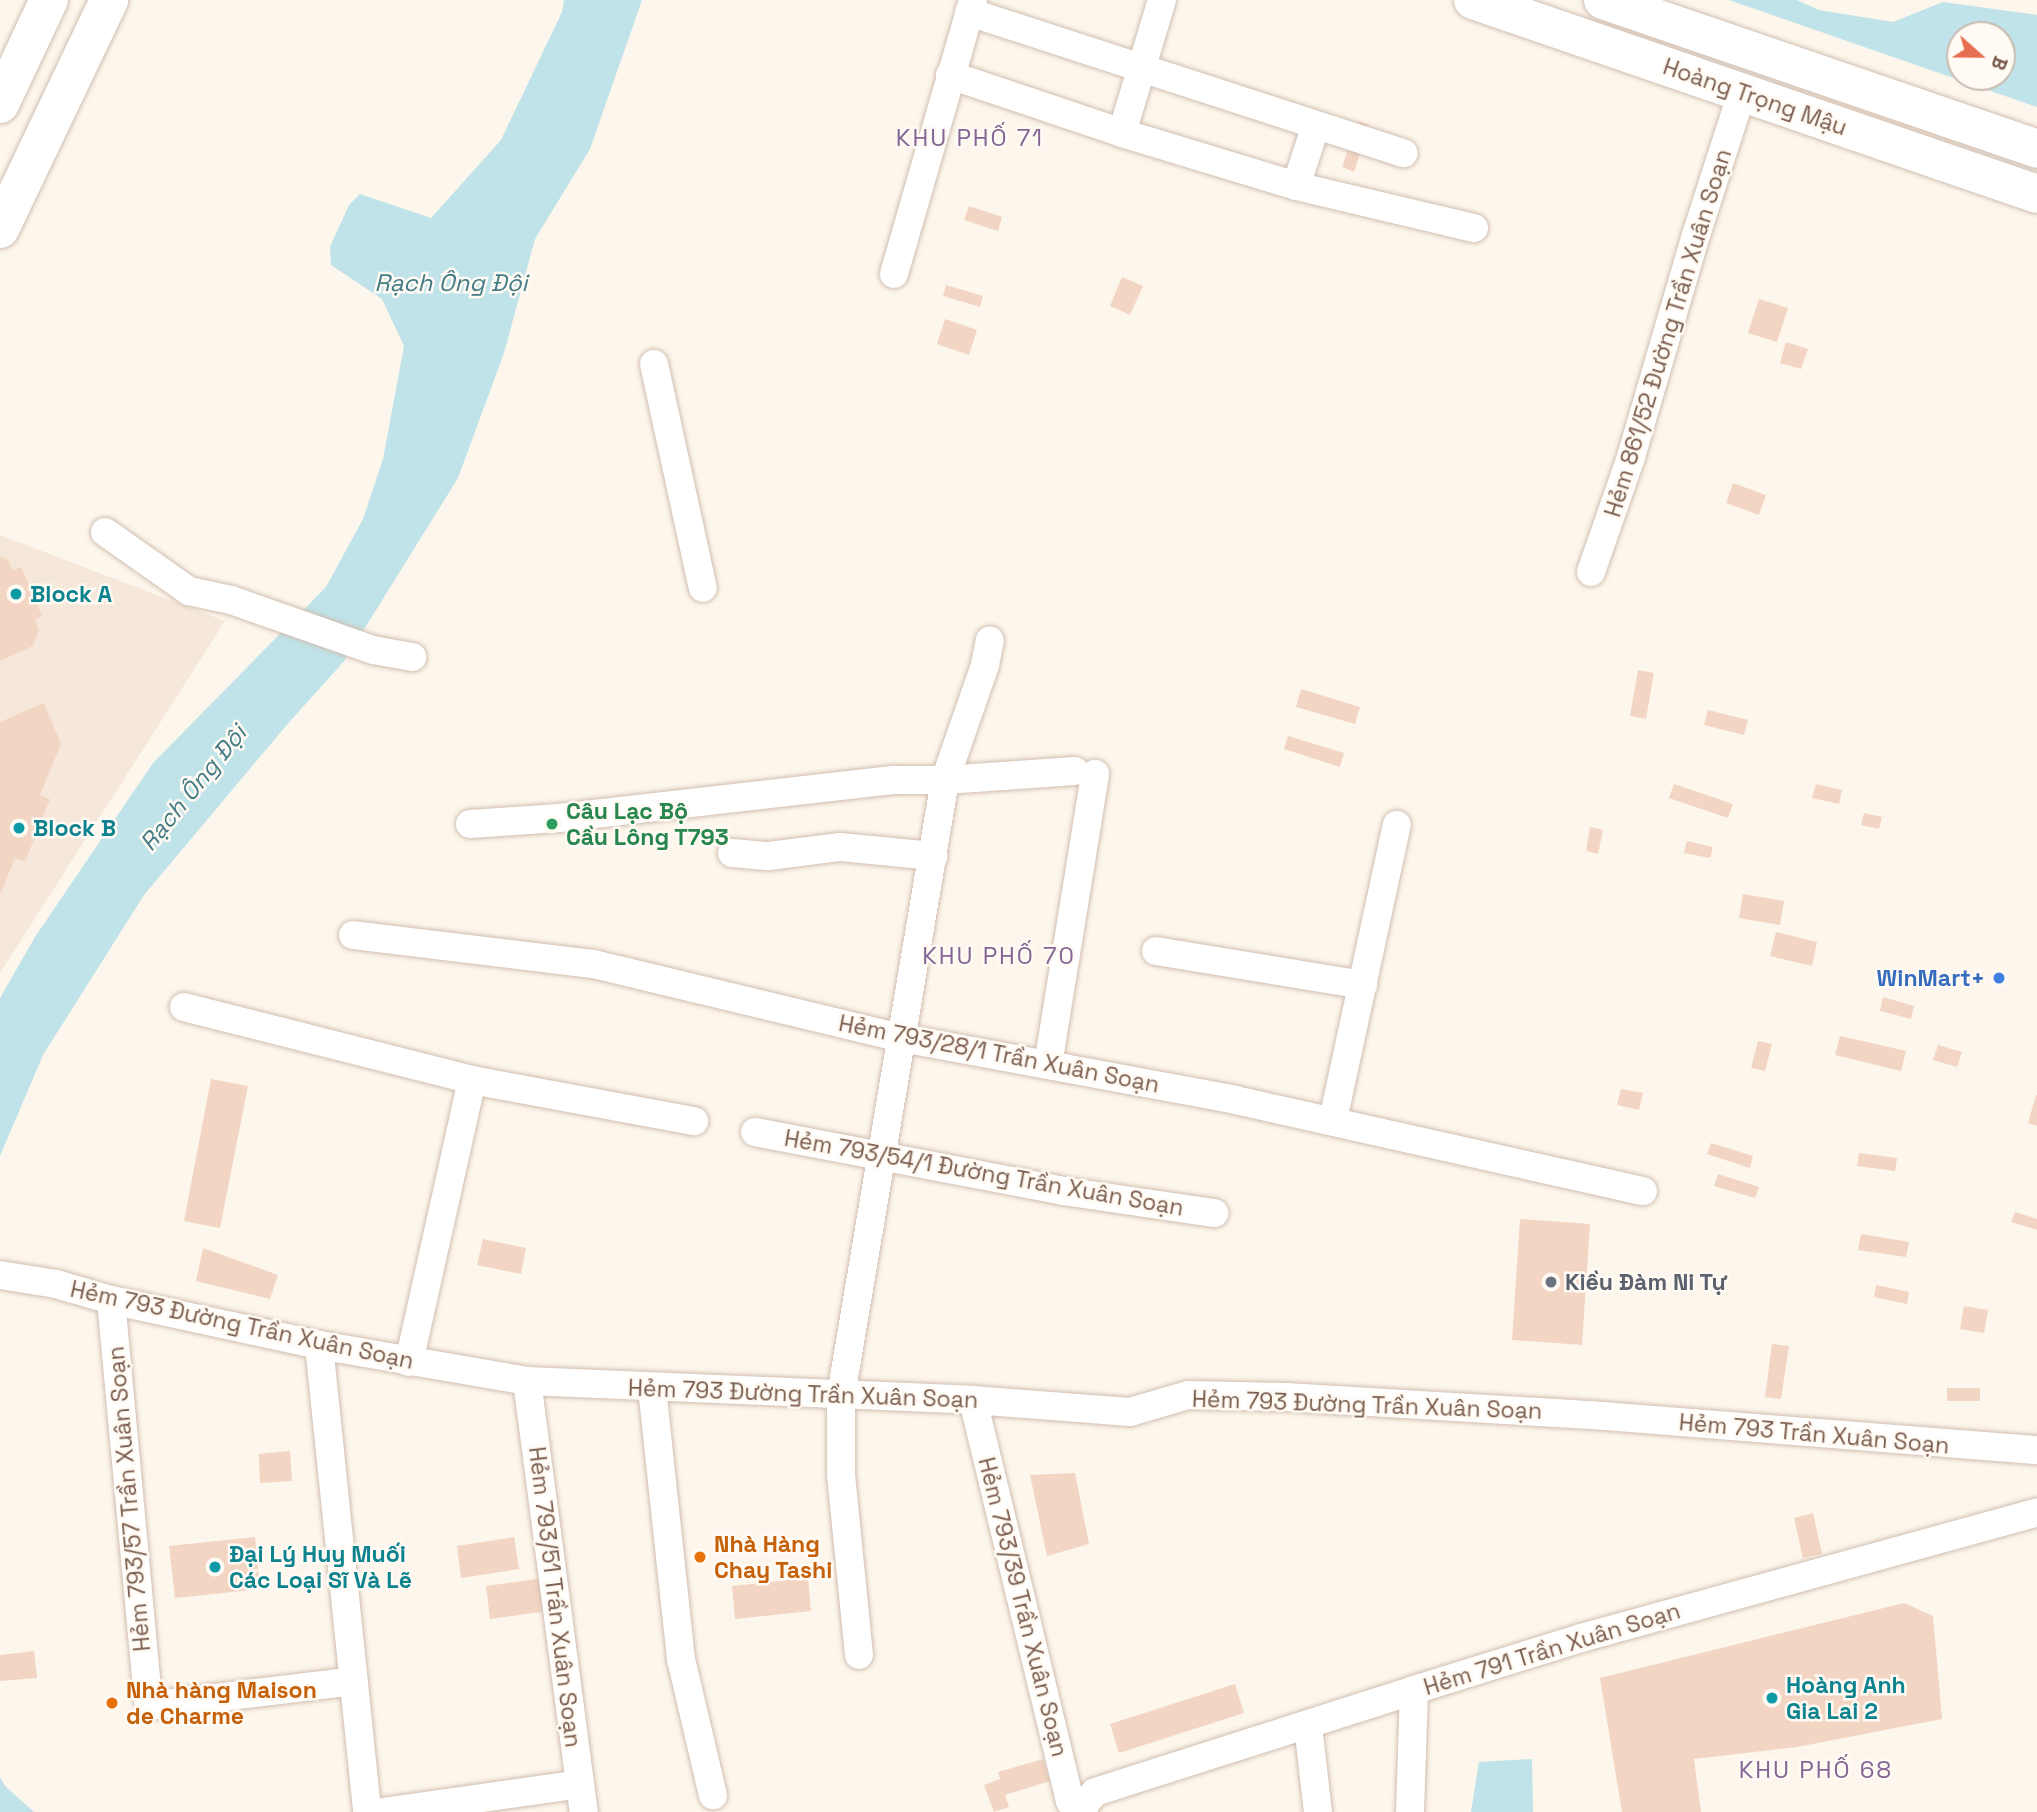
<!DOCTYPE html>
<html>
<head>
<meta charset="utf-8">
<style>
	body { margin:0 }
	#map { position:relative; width:2037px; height:1812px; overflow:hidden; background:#fdf6ec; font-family:"Space Grotesk",sans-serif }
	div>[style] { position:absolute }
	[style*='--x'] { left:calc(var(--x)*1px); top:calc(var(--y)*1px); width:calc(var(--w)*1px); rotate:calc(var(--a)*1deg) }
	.residential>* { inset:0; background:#f5e8da }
	.water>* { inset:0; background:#bfe3e8 }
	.building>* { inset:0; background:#f3d5c3 }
	.roads { filter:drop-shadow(0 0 2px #d1beb0) drop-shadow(0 0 2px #d1beb0) }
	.street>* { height:28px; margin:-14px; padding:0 14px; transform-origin:14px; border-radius:14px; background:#fff }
	.secondary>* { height:38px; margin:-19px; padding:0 19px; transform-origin:19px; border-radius:19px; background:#fff }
	.dots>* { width:19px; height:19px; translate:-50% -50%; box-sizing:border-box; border:4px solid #fffaf3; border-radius:50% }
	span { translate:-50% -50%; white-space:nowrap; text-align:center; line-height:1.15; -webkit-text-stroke:5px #fffaf3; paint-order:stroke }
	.street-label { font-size:23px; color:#7a5c4d }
	.culture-label { font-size:23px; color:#0d838f; font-weight:700 }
	.left { translate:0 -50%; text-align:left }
	.leisure-label { font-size:23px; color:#27864d; font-weight:700 }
	.shop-label { font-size:23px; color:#366cbe; font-weight:700 }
	.right { translate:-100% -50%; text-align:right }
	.worship-label { font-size:23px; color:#5b616d; font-weight:700 }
	.food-label { font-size:23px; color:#c56008; font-weight:700 }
	.neighbourhood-label { font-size:24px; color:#846695; letter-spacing:2px }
	.water-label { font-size:24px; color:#437c86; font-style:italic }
	.north { position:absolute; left:1946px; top:21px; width:70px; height:70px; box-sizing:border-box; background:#fffaf3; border:2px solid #cabbb1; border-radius:50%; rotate:111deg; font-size:19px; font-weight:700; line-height:28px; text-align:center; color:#7a5c4d }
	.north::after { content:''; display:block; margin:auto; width:24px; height:32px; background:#e76f51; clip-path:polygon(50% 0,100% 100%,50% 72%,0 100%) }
</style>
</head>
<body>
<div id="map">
	<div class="residential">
		<div style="clip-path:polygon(0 535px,225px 621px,0 973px)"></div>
	</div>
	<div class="water">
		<div style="clip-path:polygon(564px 0,642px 0,590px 149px,535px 239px,504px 353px,458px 478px,345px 660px,285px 727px,144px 895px,43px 1055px,0 1156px,0 998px,35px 937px,153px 763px,326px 587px,363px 519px,383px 459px,404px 346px,382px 299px,331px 265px,330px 247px,349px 205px,360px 194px,431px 218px,501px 140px,562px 12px)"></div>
		<div style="clip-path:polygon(evenodd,1729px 0,1797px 0,1819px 10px,1893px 22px,1943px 2px,2037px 15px,2037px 107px,1729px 0,1960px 35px,2002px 35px,2002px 77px,1960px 77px,1960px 35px)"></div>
		<div style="clip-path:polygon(1532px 1759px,1533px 1812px,1471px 1812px,1479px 1762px)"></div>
		<div style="clip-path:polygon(0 1777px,5px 1786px,34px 1812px,0 1812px)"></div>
	</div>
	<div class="building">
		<div style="clip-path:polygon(1358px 121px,1369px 125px,1354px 172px,1342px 167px)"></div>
		<div style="clip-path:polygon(969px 206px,1002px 217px,998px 231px,964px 220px)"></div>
		<div style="clip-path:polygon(1122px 277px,1143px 286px,1130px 315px,1110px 306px)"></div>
		<div style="clip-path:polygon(946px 285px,983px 296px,980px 307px,943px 296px)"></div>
		<div style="clip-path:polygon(1759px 299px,1788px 308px,1777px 342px,1748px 333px)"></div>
		<div style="clip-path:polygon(945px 319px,977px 330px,969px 355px,937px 344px)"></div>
		<div style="clip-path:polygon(1786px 342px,1808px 349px,1801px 369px,1780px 363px)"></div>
		<div style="clip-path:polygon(1733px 483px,1766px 495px,1759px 515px,1726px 503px)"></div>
		<div style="clip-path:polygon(0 556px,8px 560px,13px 571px,21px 567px,42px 616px,35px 620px,39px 630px,33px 646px,0 661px)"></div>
		<div style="clip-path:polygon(1638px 670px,1654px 673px,1646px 719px,1630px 716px)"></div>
		<div style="clip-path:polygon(1301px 689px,1360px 707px,1355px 724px,1296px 707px)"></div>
		<div style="clip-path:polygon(44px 703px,61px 744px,40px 795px,50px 799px,25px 862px,15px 858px,0 895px,0 722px)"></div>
		<div style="clip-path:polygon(1708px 710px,1748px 720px,1744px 735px,1704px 725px)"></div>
		<div style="clip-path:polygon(1288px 736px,1344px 753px,1340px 767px,1284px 749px)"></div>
		<div style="clip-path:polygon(1674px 784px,1733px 804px,1728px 818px,1669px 798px)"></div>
		<div style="clip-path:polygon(1816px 784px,1842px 790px,1839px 804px,1812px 798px)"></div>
		<div style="clip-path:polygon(1864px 813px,1882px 817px,1879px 829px,1861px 825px)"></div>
		<div style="clip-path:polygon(1590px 827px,1603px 830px,1598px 854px,1586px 851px)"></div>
		<div style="clip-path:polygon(1687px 841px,1713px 847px,1710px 858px,1684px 853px)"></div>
		<div style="clip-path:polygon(1743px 894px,1784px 901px,1780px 925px,1739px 918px)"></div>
		<div style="clip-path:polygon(1776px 932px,1817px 942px,1812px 966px,1770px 956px)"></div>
		<div style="clip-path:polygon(1883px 997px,1914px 1006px,1911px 1019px,1880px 1011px)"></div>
		<div style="clip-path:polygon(1840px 1036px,1906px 1051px,1901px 1071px,1835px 1055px)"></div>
		<div style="clip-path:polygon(1758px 1041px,1772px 1044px,1765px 1071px,1751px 1068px)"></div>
		<div style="clip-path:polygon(1938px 1045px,1962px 1052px,1957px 1067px,1933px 1060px)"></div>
		<div style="clip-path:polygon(211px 1079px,248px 1086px,220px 1228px,184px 1221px)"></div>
		<div style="clip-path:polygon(1621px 1089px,1643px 1093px,1639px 1110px,1617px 1105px)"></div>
		<div style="clip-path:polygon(2036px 1095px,2037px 1095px,2037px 1126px,2028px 1123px)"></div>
		<div style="clip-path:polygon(1711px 1143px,1753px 1156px,1750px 1168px,1707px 1154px)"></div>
		<div style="clip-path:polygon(1859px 1153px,1897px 1158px,1895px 1171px,1857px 1166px)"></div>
		<div style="clip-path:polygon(1718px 1174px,1759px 1187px,1755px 1198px,1714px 1186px)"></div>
		<div style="clip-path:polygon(2015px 1212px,2037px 1219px,2037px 1230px,2011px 1222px)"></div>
		<div style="clip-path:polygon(1520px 1219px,1590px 1224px,1582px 1345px,1512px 1340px)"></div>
		<div style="clip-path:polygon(1861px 1234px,1909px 1242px,1906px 1257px,1858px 1250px)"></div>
		<div style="clip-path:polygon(483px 1239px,526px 1248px,521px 1274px,477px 1265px)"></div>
		<div style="clip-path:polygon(203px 1248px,278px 1275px,270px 1299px,196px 1281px)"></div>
		<div style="clip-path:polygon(1876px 1285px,1909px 1292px,1907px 1304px,1874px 1297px)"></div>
		<div style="clip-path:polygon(1964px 1306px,1988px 1310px,1984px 1333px,1960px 1329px)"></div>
		<div style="clip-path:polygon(1772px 1344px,1789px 1346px,1781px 1399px,1765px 1397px)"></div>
		<div style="clip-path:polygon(1947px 1388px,1980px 1388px,1980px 1401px,1947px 1401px)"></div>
		<div style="clip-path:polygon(290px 1451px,292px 1481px,260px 1483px,259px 1454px)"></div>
		<div style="clip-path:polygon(1075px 1473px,1089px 1544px,1047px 1556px,1030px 1475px)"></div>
		<div style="clip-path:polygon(1813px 1513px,1822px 1554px,1803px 1558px,1794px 1518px)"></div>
		<div style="clip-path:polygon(255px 1537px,260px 1589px,175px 1598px,169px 1546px)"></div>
		<div style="clip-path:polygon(514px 1537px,519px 1569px,461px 1578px,457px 1546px)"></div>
		<div style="clip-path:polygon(544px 1578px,548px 1611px,490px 1619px,486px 1586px)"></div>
		<div style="clip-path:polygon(808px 1578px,811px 1611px,735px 1619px,732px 1586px)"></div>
		<div style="clip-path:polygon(1904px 1603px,1933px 1616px,1942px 1719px,1797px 1747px,1694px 1759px,1701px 1812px,1622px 1812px,1600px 1678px)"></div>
		<div style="clip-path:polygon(34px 1651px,37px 1678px,0 1681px,0 1655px)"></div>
		<div style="clip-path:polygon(1235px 1684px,1244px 1713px,1119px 1753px,1110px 1724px)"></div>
		<div style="clip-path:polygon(1043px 1759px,1050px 1781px,1005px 1795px,1009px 1807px,994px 1812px,984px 1785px,1000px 1779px,998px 1772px)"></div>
	</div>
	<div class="roads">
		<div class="street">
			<div style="--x:969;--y:12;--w:457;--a:18"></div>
			<div style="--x:950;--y:75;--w:182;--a:18.6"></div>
			<div style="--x:1122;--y:133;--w:182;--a:16.9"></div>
			<div style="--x:1296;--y:186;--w:183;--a:13.3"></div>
			<div style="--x:1122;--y:133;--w:139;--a:-73.3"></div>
			<div style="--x:1296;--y:186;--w:64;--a:-71.8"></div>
			<div style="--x:894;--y:274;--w:285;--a:-73.9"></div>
			<div style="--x:654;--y:364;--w:229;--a:77.7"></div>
			<div style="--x:105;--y:532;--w:103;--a:35.1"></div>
			<div style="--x:189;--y:591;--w:43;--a:12.1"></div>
			<div style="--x:231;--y:600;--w:151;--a:19.4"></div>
			<div style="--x:373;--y:650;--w:40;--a:10"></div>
			<div style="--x:1591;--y:572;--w:122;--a:-70.8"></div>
			<div style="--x:1631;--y:457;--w:231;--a:-73.7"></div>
			<div style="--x:1696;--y:235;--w:149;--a:-72.1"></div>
			<div style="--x:470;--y:824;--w:89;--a:-3.9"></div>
			<div style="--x:559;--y:818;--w:338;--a:-6.5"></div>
			<div style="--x:895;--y:780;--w:50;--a:0"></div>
			<div style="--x:945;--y:780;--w:130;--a:-4"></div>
			<div style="--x:732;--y:853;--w:37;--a:5"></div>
			<div style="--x:769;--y:856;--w:72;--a:-7.2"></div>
			<div style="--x:840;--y:847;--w:94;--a:5.5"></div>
			<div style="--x:353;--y:935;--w:242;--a:6.9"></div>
			<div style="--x:593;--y:964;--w:318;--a:13.5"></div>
			<div style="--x:902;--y:1038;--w:339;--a:10.5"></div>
			<div style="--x:1235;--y:1100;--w:418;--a:12.6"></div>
			<div style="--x:1156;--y:951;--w:210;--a:9.3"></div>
			<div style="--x:184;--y:1007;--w:297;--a:14.2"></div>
			<div style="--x:472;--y:1080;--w:226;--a:10.5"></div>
			<div style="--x:1048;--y:1065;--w:295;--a:-80.8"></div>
			<div style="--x:1333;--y:1120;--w:302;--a:-77.8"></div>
			<div style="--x:755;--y:1132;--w:314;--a:10.8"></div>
			<div style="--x:1063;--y:1191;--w:153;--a:8.3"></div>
			<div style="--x:0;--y:1275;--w:57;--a:9.1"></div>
			<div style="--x:56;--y:1284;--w:57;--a:16.2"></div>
			<div style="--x:111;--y:1300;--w:213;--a:12.2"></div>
			<div style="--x:319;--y:1345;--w:211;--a:9.8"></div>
			<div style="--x:527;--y:1381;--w:446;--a:2.4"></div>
			<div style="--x:973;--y:1400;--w:157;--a:4.4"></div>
			<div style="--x:1130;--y:1412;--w:60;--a:-16.3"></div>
			<div style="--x:1188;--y:1395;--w:98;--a:1.2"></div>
			<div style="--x:1286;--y:1397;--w:306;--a:3.4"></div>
			<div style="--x:1591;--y:1415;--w:447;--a:4.5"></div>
			<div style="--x:111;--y:1300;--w:401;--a:84.7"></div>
			<div style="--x:148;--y:1699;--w:10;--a:37"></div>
			<div style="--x:156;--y:1705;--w:198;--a:-6.9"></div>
			<div style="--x:319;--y:1345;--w:469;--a:84.1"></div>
			<div style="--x:409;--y:1362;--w:289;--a:-77.4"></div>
			<div style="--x:527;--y:1381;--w:435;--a:82.5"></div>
			<div style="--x:652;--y:1388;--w:273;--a:83.9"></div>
			<div style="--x:681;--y:1659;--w:140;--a:76.8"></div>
			<div style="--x:973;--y:1400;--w:413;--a:76.4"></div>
			<div style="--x:1070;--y:1801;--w:14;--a:21"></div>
			<div style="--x:859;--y:1655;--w:180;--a:-95.7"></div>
			<div style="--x:841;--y:1476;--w:81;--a:-90"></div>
			<div style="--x:841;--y:1395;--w:624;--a:-80.4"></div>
			<div style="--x:945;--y:780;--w:122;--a:-70.8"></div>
			<div style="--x:985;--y:665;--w:25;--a:-79"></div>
			<div style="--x:1308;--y:1726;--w:87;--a:83.4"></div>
			<div style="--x:384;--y:1812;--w:198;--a:-8.1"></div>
			<div style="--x:1084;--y:1812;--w:6;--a:-99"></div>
			<div style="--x:1083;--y:1806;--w:18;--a:-49"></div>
			<div style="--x:1095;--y:1792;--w:335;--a:-17.7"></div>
			<div style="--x:1414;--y:1690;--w:175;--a:-17.3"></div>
			<div style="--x:1581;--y:1638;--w:473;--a:-15.4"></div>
			<div style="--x:1410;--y:1812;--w:122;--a:-88.1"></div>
		</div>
		<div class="secondary">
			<div style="--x:1473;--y:0;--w:596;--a:18.98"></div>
			<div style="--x:1603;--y:0;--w:459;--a:18.9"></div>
			<div style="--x:0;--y:104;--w:115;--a:-64.8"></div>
			<div style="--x:0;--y:229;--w:254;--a:-64.5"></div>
		</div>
	</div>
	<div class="dots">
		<div style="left:16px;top:594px;background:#0f9aa8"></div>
		<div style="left:552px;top:824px;background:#2e9e5b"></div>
		<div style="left:19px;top:828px;background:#0f9aa8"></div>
		<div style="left:1999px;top:978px;background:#3f7fe0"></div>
		<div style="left:1551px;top:1282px;background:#6b7280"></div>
		<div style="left:700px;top:1557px;background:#e8710a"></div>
		<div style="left:215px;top:1567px;background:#0f9aa8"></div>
		<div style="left:1772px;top:1698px;background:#0f9aa8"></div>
		<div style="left:112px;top:1703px;background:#e8710a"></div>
	</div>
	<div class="street-label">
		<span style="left:1755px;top:97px;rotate:19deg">Hoàng Trọng Mậu</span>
		<span style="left:1668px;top:333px;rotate:-73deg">Hẻm 861/52 Đường Trần Xuân Soạn</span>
		<span style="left:999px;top:1054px;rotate:11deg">Hẻm 793/28/1 Trần Xuân Soạn</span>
		<span style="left:984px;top:1173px;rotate:10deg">Hẻm 793/54/1 Đường Trần Xuân Soạn</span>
		<span style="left:242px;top:1325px;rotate:12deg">Hẻm 793 Đường Trần Xuân Soạn</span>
		<span style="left:803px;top:1394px;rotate:2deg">Hẻm 793 Đường Trần Xuân Soạn</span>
		<span style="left:1367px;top:1405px;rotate:2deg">Hẻm 793 Đường Trần Xuân Soạn</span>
		<span style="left:1814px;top:1434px;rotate:5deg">Hẻm 793 Trần Xuân Soạn</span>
		<span style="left:129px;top:1499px;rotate:-95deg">Hẻm 793/57 Trần Xuân Soạn</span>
		<span style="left:555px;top:1597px;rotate:83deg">Hẻm 793/51 Trần Xuân Soạn</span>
		<span style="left:1023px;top:1607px;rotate:76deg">Hẻm 793/39 Trần Xuân Soạn</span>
		<span style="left:1552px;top:1649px;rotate:-17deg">Hẻm 791 Trần Xuân Soạn</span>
	</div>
	<div class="culture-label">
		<span class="left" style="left:30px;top:594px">Block A</span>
		<span class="left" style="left:33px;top:828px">Block B</span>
		<span class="left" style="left:229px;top:1567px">Đại Lý Huy Muối<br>Các Loại Sĩ Và Lẽ</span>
		<span class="left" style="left:1786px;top:1698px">Hoàng Anh<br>Gia Lai 2</span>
	</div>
	<div class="leisure-label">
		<span class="left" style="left:566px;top:824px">Câu Lạc Bộ<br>Cầu Lông T793</span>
	</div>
	<div class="shop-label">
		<span class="right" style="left:1985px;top:978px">WinMart+</span>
	</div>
	<div class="worship-label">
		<span class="left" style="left:1565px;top:1282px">Kiều Đàm Ni Tự</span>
	</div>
	<div class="food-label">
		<span class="left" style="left:714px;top:1557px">Nhà Hàng<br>Chay Tashi</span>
		<span class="left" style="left:126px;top:1703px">Nhà hàng Maison<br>de Charme</span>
	</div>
	<div class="neighbourhood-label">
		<span style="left:970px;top:138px">KHU PHỐ 71</span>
		<span style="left:999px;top:956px">KHU PHỐ 70</span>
		<span style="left:1816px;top:1770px">KHU PHỐ 68</span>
	</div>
	<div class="water-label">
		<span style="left:451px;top:283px">Rạch Ông Đội</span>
		<span style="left:193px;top:788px;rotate:-51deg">Rạch Ông Đội</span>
	</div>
	<div class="north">B</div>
</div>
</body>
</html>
